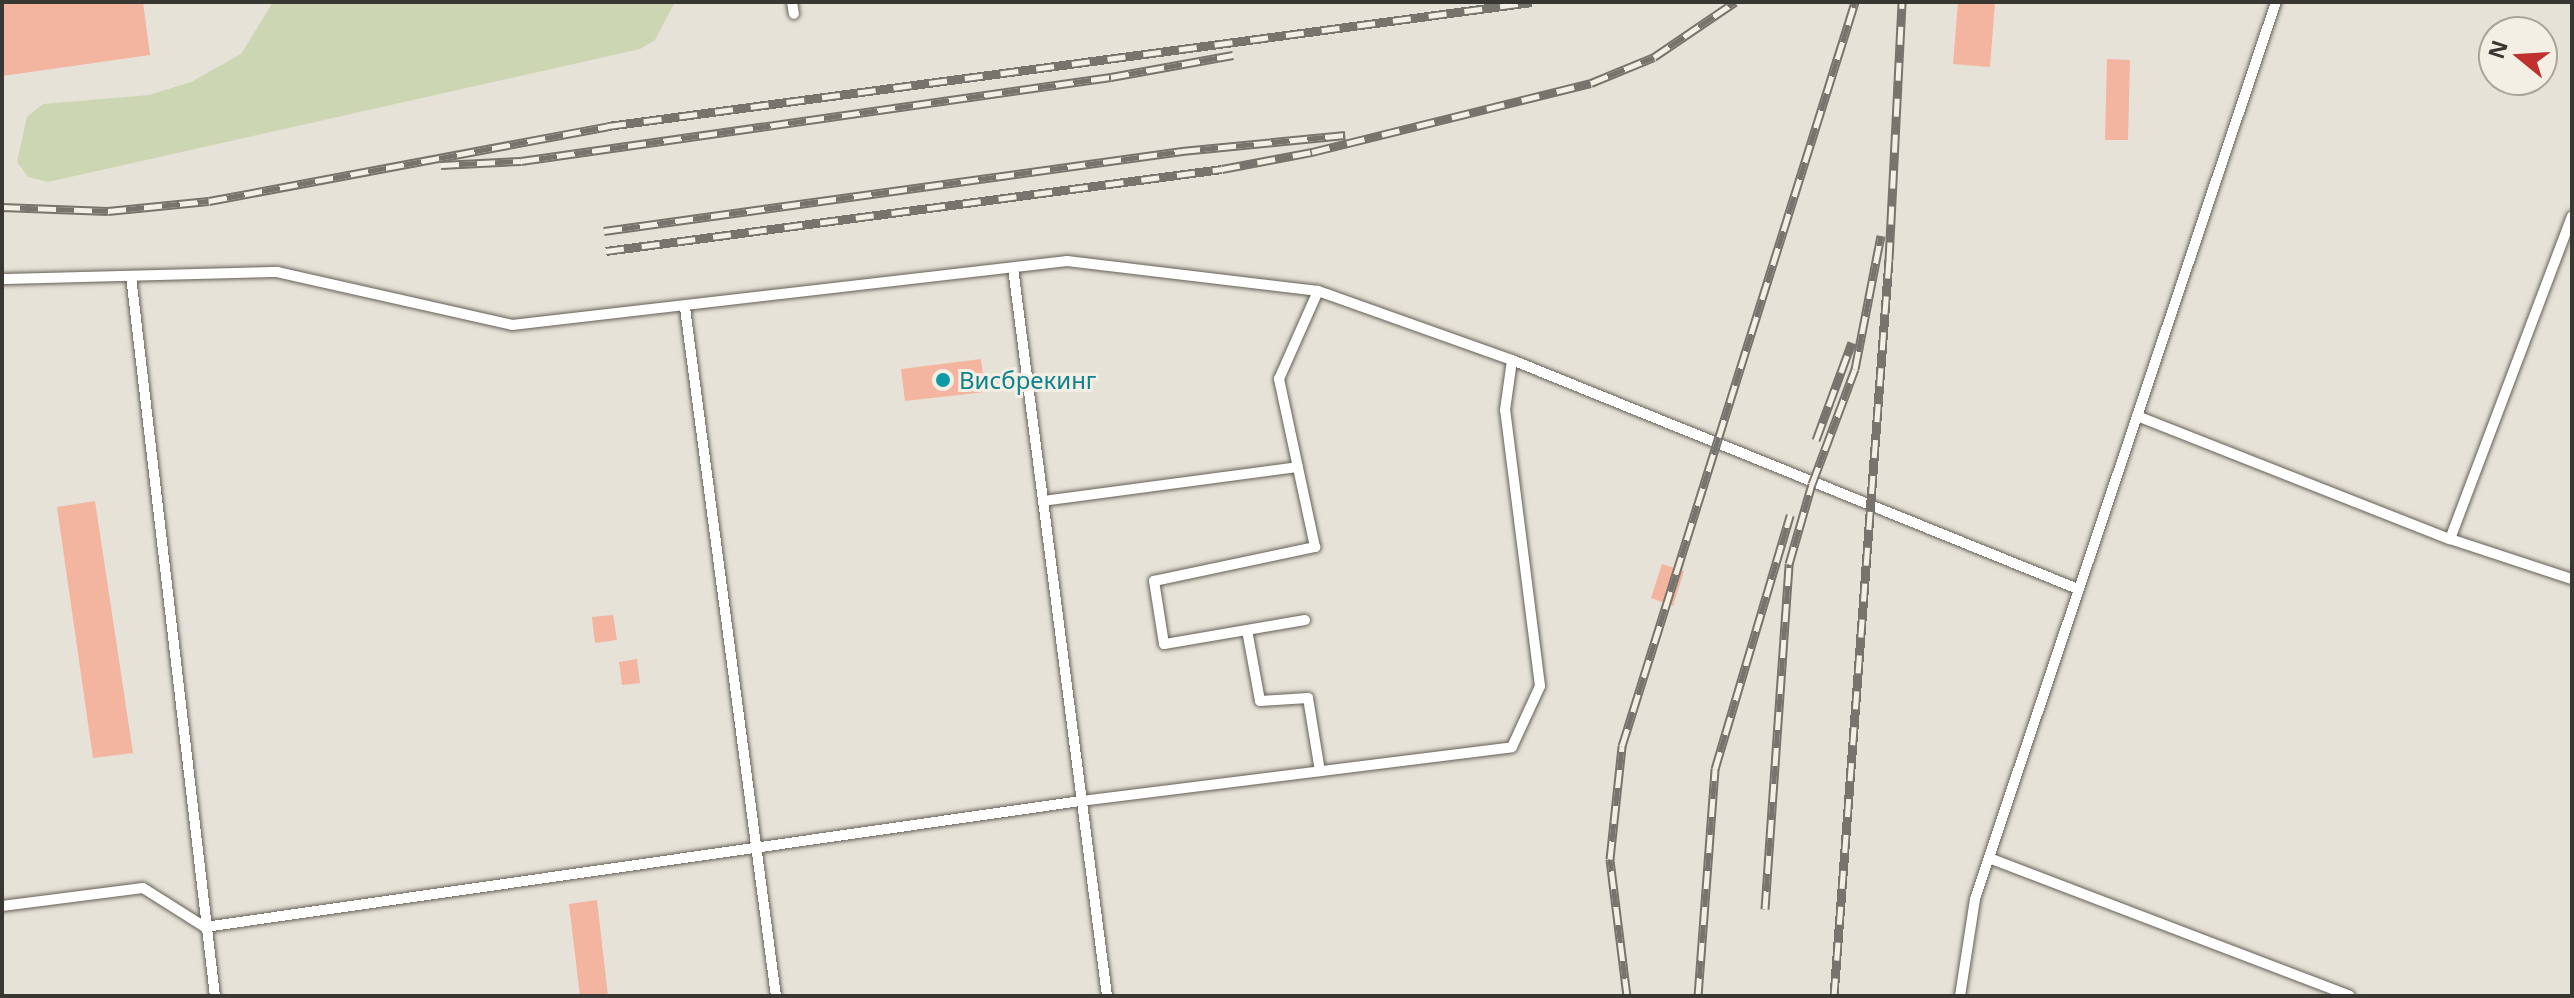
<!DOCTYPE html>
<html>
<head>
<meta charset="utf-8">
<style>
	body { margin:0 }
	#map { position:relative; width:2574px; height:998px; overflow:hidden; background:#e7e2d7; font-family:"Noto Sans",sans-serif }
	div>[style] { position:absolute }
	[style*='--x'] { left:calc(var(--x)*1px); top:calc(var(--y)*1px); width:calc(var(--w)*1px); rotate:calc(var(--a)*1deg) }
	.green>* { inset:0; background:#ccd6b3 }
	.building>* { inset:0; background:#f3b4a0 }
	.roads { filter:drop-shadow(0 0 2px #646057) drop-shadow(0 0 2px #646057) }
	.service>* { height:10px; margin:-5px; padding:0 5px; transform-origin:5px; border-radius:5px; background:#fff }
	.rail>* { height:9px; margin-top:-4.5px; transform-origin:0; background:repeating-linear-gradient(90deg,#f4efe4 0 18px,#77746d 0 36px); box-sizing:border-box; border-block:2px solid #77746d }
	.dots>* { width:22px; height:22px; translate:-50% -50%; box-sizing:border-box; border:4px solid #f4efe4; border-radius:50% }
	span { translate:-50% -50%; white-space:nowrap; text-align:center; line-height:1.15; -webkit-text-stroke:6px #f4efe4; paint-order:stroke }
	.culture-label { font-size:24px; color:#0d838f }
	.left { translate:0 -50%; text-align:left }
	.frame { position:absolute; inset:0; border:4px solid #393732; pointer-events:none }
	.north { position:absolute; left:2478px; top:16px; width:80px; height:80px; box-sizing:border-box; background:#f4efe4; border:2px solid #a9a59d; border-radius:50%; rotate:288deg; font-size:22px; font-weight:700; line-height:32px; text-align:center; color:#393732 }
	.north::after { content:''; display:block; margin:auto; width:28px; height:36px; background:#bf302e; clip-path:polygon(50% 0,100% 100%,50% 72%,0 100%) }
</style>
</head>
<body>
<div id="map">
	<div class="green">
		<div style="clip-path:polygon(273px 2px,675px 2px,655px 40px,640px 49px,48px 182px,28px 177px,17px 162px,27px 117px,43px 104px,149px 95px,191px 82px,241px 54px)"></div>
	</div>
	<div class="building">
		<div style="clip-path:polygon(2px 2px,143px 2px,150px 55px,2px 76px)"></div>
		<div style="clip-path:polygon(1958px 2px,1995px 2px,1990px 67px,1953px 64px)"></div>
		<div style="clip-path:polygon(2107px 59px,2130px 60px,2128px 140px,2105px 140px)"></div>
		<div style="clip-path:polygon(981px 359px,985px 392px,905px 401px,901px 369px)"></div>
		<div style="clip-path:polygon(95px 501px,133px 753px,93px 758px,57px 507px)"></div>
		<div style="clip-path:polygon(1662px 564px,1684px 571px,1673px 606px,1651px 598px)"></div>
		<div style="clip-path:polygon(613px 615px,617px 640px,595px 643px,592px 617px)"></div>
		<div style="clip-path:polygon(637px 659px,640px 683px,622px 685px,619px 662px)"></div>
		<div style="clip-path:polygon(597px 900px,608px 996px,580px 996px,569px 904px)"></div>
	</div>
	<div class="roads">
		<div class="service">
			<div style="--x:792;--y:2;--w:12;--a:81"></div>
			<div style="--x:1013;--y:268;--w:734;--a:82.64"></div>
			<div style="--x:131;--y:276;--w:725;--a:83.35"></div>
			<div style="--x:2;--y:279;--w:275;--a:-1.5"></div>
			<div style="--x:277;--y:272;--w:241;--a:12.7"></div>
			<div style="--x:512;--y:325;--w:559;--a:-6.58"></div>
			<div style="--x:1067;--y:261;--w:253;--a:6.8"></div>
			<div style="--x:1318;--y:291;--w:206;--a:19.6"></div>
			<div style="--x:1512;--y:360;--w:611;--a:22.03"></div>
			<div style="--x:685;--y:308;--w:694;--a:82.47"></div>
			<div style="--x:2137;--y:416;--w:336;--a:21.5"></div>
			<div style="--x:2450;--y:539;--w:128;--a:18.2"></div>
			<div style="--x:1043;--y:501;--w:257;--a:-7.6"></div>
			<div style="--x:2450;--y:539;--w:345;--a:-69.3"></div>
			<div style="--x:1305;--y:620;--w:143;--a:170.3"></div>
			<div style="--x:1164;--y:644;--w:64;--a:-99"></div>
			<div style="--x:1154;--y:581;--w:165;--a:-11.9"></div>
			<div style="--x:1315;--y:547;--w:172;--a:-102.1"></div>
			<div style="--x:1279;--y:379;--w:96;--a:-66.1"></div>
			<div style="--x:1247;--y:630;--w:72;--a:79.6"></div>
			<div style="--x:1260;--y:701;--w:48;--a:-3.6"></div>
			<div style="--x:1308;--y:698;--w:74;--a:80.7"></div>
			<div style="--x:1989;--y:858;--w:386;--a:20.9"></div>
			<div style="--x:2;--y:906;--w:142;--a:-7.3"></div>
			<div style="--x:143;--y:888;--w:73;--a:32.2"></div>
			<div style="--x:205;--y:927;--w:885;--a:-8.19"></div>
			<div style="--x:1081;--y:801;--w:434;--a:-7.1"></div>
			<div style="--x:1512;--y:747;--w:67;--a:-65.3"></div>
			<div style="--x:1540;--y:686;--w:278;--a:-97.2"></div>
			<div style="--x:1505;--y:410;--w:50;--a:-82"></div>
			<div style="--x:1960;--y:996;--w:98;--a:-81.2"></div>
			<div style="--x:1975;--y:899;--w:946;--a:-71.45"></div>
		</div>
	</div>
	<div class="rail">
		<div style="--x:441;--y:165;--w:80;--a:-2.9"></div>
		<div style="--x:521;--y:161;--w:596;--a:-8.1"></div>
		<div style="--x:1111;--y:77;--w:124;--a:-10.2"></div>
		<div style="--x:2;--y:207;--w:106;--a:2.2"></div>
		<div style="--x:108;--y:211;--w:101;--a:-5.7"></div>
		<div style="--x:209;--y:201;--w:406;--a:-10.6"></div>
		<div style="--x:608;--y:126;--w:932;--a:-7.64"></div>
		<div style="--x:604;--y:231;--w:584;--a:-7.88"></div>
		<div style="--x:1182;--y:151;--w:164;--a:-5.6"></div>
		<div style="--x:606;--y:251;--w:621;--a:-7.58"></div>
		<div style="--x:1222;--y:169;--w:92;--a:-10.7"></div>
		<div style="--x:1312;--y:152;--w:287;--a:-13.9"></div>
		<div style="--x:1591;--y:83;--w:68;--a:-22.4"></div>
		<div style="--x:1654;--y:57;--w:98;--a:-34.2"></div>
		<div style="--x:1816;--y:440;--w:104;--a:-69.8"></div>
		<div style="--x:1765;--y:909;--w:346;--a:-86"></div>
		<div style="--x:1789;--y:564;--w:83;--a:-74"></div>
		<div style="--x:1812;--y:484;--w:123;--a:-69.5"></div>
		<div style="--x:1855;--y:369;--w:136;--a:-79"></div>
		<div style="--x:1627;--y:996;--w:138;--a:-97.1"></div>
		<div style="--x:1610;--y:859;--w:114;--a:-83.9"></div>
		<div style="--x:1622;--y:746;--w:780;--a:-72.61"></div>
		<div style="--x:1698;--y:996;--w:228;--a:-85.7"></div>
		<div style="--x:1715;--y:769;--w:265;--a:-73.5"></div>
		<div style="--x:1834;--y:996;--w:738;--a:-85.73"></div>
		<div style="--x:1889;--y:260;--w:258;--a:-87.1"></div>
	</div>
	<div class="dots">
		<div style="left:943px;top:380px;background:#0f9aa8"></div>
	</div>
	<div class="culture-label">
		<span class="left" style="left:959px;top:380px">Висбрекинг</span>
	</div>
	<div class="frame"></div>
	<div class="north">N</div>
</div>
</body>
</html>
